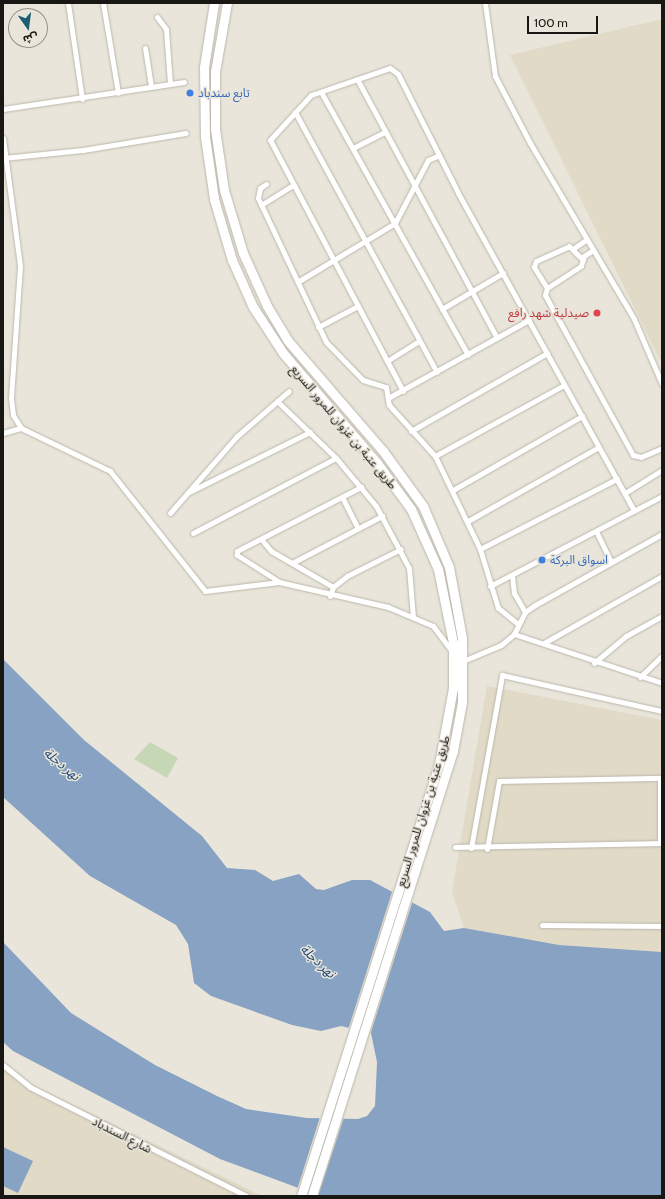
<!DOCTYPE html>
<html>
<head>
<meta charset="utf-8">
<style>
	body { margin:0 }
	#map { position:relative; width:665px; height:1199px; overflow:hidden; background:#e9e5da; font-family:Cabin,"Noto Sans Arabic",sans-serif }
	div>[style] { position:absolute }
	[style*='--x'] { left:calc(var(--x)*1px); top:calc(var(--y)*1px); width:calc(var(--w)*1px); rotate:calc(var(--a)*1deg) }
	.built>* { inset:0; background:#e0dac7 }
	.green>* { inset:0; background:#c6d7b6 }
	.water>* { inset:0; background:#87a2c2 }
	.pier>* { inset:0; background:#e9e5da }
	.roads { filter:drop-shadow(0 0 1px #bbb7ac) drop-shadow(0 0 1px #bbb7ac) }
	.street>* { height:5px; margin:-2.5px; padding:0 2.5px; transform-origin:2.5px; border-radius:2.5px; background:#fff }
	.highway>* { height:9px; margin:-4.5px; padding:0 4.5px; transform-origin:4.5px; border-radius:4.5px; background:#fff }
	.dots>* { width:11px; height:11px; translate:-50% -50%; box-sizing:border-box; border:2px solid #e9e5da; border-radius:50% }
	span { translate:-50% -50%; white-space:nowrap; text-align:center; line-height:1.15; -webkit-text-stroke:3px #e9e5da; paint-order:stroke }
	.shop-label { font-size:12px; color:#366cbe }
	.left { translate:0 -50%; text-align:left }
	.health-label { font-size:12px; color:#be3a42 }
	.right { translate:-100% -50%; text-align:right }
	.street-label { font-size:12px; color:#181713 }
	.water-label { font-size:13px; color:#224a75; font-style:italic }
	.frame { position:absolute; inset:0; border:4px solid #181713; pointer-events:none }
	.north { position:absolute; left:8px; top:8px; width:40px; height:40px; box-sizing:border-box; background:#e9e5da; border:1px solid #95938a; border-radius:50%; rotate:166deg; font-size:11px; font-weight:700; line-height:16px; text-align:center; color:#181713 }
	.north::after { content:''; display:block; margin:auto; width:14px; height:18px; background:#1b5e71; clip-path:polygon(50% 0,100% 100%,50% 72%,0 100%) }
	.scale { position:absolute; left:527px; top:16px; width:71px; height:18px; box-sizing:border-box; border:2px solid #181713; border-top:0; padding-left:5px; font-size:12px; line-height:14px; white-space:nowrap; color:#181713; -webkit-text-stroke:3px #e9e5da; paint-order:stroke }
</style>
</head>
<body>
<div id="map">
	<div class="built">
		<div style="clip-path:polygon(662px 19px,662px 364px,510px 55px)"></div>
		<div style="clip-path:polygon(487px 686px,662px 720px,662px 952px,559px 945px,464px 928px,452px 892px)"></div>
		<div style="clip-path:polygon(3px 1065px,18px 1078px,263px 1196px,3px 1196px)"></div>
	</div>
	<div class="green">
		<div style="clip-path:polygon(150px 742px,178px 758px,167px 778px,134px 759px)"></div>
	</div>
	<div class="water">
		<div style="clip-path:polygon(3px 659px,84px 740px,202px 836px,227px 868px,255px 870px,273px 881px,299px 874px,316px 889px,324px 890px,352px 880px,370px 880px,430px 912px,444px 931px,464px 928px,559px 945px,662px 952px,662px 1196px,320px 1196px,220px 1159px,13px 1051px,3px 1042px,3px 942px,71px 1013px,155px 1065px,217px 1096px,246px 1109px,307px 1118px,358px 1119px,367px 1116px,375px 1106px,377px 1062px,371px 1033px,341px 1026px,321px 1031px,292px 1025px,211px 996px,194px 983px,188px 944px,176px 925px,90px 876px,3px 797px)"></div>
		<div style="clip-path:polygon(3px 1147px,33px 1161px,18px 1193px,3px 1186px)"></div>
	</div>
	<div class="pier">
		<div style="clip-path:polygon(393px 889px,413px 900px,370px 1035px,348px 1030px)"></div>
		<div style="clip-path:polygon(320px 1117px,344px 1117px,318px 1196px,314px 1196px,297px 1190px)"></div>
	</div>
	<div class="roads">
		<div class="street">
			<div style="--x:68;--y:3;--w:97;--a:81.7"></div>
			<div style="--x:103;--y:3;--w:91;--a:80.5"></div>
			<div style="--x:485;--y:3;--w:74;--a:82.2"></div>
			<div style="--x:495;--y:76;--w:76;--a:62.4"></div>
			<div style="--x:530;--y:143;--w:204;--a:59.4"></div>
			<div style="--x:634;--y:319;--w:71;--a:66.7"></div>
			<div style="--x:157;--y:17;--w:15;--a:53"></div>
			<div style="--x:166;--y:29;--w:55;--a:85.8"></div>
			<div style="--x:145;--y:48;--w:39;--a:81"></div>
			<div style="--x:357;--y:79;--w:294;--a:61.6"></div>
			<div style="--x:321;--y:92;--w:301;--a:60.8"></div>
			<div style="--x:3;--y:109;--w:183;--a:-8.5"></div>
			<div style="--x:295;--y:112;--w:296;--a:61.4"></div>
			<div style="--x:3;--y:138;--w:129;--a:82.4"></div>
			<div style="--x:20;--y:266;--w:132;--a:93.9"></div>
			<div style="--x:11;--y:398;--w:17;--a:83"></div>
			<div style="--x:13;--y:415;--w:15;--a:58"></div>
			<div style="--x:21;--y:428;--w:99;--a:25.8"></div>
			<div style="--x:110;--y:471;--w:153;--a:51.6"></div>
			<div style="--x:205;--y:591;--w:75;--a:-6.9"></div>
			<div style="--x:279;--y:582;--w:112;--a:12.9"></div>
			<div style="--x:388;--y:607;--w:49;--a:22.9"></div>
			<div style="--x:433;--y:626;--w:31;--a:53"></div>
			<div style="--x:353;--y:148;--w:36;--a:-27"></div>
			<div style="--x:3;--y:158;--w:80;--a:-5.7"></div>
			<div style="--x:83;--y:150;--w:104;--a:-9.4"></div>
			<div style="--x:266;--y:184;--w:7;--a:146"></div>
			<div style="--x:260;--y:188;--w:10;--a:101"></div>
			<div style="--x:258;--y:198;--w:159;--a:64.7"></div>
			<div style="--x:326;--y:342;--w:53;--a:45.8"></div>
			<div style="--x:363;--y:380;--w:24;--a:17"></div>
			<div style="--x:386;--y:387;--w:18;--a:81"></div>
			<div style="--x:389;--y:405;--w:69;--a:48"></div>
			<div style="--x:435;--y:456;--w:103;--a:64.2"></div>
			<div style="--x:261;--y:205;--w:38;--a:-32"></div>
			<div style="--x:574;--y:248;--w:14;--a:-34"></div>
			<div style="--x:593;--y:250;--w:11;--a:146"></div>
			<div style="--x:584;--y:256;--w:10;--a:107"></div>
			<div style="--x:581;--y:266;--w:40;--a:147.1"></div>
			<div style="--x:547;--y:288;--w:7;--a:106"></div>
			<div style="--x:545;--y:295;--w:183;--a:61.2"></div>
			<div style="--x:633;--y:455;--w:8;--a:14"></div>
			<div style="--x:641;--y:457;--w:23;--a:-23"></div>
			<div style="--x:299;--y:281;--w:112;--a:-31.1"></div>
			<div style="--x:395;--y:223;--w:71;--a:-62.4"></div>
			<div style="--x:428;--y:160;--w:12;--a:-24"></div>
			<div style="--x:547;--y:288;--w:25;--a:-122"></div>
			<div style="--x:534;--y:267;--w:6;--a:-72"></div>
			<div style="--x:536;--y:261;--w:36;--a:-24"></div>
			<div style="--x:569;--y:246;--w:18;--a:45"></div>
			<div style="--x:442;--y:309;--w:71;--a:-30.5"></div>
			<div style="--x:318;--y:327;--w:45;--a:-27.7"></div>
			<div style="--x:387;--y:361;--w:38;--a:-32"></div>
			<div style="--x:403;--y:391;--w:284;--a:-117.9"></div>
			<div style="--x:270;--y:140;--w:61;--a:-47.7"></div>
			<div style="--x:311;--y:95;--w:83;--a:-18.9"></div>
			<div style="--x:390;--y:68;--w:10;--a:37"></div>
			<div style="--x:398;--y:74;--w:133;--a:63.2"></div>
			<div style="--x:458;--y:193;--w:363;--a:61"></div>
			<div style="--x:388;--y:398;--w:161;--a:-29"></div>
			<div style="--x:277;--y:401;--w:82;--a:44"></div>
			<div style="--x:336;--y:458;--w:62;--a:50.2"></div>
			<div style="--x:376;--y:506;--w:70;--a:62"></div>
			<div style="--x:409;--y:568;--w:49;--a:85.3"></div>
			<div style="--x:411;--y:431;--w:157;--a:-29.8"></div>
			<div style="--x:3;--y:433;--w:19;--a:-16"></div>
			<div style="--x:435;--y:456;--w:147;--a:-28.8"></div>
			<div style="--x:453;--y:490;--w:149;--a:-29.8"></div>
			<div style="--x:189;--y:492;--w:135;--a:-26.4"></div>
			<div style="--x:625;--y:493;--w:44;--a:-31.9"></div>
			<div style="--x:342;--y:497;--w:34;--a:63"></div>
			<div style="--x:170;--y:513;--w:101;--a:-49"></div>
			<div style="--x:236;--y:437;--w:70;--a:-41"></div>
			<div style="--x:468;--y:521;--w:150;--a:-29.5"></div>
			<div style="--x:596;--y:531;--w:34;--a:64"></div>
			<div style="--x:193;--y:533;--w:161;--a:-27.7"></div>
			<div style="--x:261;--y:539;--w:16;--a:50"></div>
			<div style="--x:271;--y:551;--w:72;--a:30.1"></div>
			<div style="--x:292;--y:563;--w:102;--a:-27.6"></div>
			<div style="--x:512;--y:575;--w:18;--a:84"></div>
			<div style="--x:514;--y:593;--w:22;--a:60"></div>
			<div style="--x:278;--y:581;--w:49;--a:-147.6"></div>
			<div style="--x:237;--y:555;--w:4;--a:-90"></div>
			<div style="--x:237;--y:551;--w:140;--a:-27.3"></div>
			<div style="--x:490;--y:586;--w:194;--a:-27.6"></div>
			<div style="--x:330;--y:596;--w:9;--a:-72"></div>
			<div style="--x:333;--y:587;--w:18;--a:-38"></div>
			<div style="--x:347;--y:576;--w:60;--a:-26.6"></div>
			<div style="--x:518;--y:624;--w:26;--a:-141"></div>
			<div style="--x:498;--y:608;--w:62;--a:-107"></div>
			<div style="--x:480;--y:549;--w:154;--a:-27.1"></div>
			<div style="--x:514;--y:634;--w:156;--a:18.3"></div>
			<div style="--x:544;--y:643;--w:136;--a:-29.6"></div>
			<div style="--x:463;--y:661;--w:41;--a:-22.8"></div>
			<div style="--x:501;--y:645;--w:17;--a:-40"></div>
			<div style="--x:514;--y:634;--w:25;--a:-63"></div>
			<div style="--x:525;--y:612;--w:12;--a:-35"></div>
			<div style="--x:535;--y:605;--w:145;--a:-29.2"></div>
			<div style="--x:594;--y:663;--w:42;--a:-40.2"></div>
			<div style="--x:626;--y:636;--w:41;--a:-29.1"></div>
			<div style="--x:640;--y:677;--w:30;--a:-44"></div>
			<div style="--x:660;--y:778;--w:65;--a:90"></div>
			<div style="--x:455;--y:847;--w:207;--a:-1.1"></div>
			<div style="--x:471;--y:848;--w:176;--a:-79.8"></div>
			<div style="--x:502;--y:675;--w:164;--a:12.7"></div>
			<div style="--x:487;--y:849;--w:69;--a:-80"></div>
			<div style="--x:499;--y:781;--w:163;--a:-1.1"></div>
			<div style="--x:542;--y:925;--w:120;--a:0.5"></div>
			<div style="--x:3;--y:1065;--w:35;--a:39"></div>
			<div style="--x:30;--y:1087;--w:243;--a:26.7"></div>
		</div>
		<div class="highway">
			<div style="--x:214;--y:3;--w:65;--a:98.9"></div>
			<div style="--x:204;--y:67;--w:70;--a:89.2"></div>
			<div style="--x:205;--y:137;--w:63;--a:81.7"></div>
			<div style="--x:214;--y:199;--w:64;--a:73.6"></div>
			<div style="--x:232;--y:260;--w:51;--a:65.9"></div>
			<div style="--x:253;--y:307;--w:55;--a:56.9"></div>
			<div style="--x:283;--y:353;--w:145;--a:49.5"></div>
			<div style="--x:377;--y:463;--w:57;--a:53.5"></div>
			<div style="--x:411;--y:509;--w:66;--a:65.8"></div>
			<div style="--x:438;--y:569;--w:76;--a:78.5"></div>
			<div style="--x:453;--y:643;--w:45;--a:90"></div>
			<div style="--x:453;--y:688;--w:77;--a:100.4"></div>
			<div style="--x:439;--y:764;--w:454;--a:107.7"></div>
			<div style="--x:227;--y:3;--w:70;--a:99.9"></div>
			<div style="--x:215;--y:72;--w:57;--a:90"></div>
			<div style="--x:215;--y:129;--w:62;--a:81.6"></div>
			<div style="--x:224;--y:190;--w:66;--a:73.2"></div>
			<div style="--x:243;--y:253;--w:58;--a:65.6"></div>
			<div style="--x:267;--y:306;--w:41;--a:59"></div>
			<div style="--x:288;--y:341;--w:145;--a:49.2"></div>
			<div style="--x:383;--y:451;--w:68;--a:54"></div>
			<div style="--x:423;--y:506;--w:66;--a:66.9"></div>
			<div style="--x:449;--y:567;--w:72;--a:79.6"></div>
			<div style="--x:462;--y:638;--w:64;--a:90"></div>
			<div style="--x:462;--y:702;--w:50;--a:100.4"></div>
			<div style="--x:453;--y:751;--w:467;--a:107.6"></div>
		</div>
	</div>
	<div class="dots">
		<div style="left:190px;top:93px;background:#3f7fe0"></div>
		<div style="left:597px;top:313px;background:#e0444e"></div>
		<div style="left:542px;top:560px;background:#3f7fe0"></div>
	</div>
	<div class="shop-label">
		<span class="left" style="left:198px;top:93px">تابع سندباد</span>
		<span class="left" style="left:550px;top:560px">اسواق البركة</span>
	</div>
	<div class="health-label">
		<span class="right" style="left:589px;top:313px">صيدلية شهد رافع</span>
	</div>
	<div class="street-label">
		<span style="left:344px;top:427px;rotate:50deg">طريق عتبة بن غزوان للمرور السريع</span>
		<span style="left:423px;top:811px;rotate:-73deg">طريق عتبة بن غزوان للمرور السريع</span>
		<span style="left:122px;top:1135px;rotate:27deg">شارع السندباد</span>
	</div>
	<div class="water-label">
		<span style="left:62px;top:764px;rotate:40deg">نهر دجلة</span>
		<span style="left:318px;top:961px;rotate:43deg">نهر دجلة</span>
	</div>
	<div class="frame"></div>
	<div class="north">ش</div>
	<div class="scale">100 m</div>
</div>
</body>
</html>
